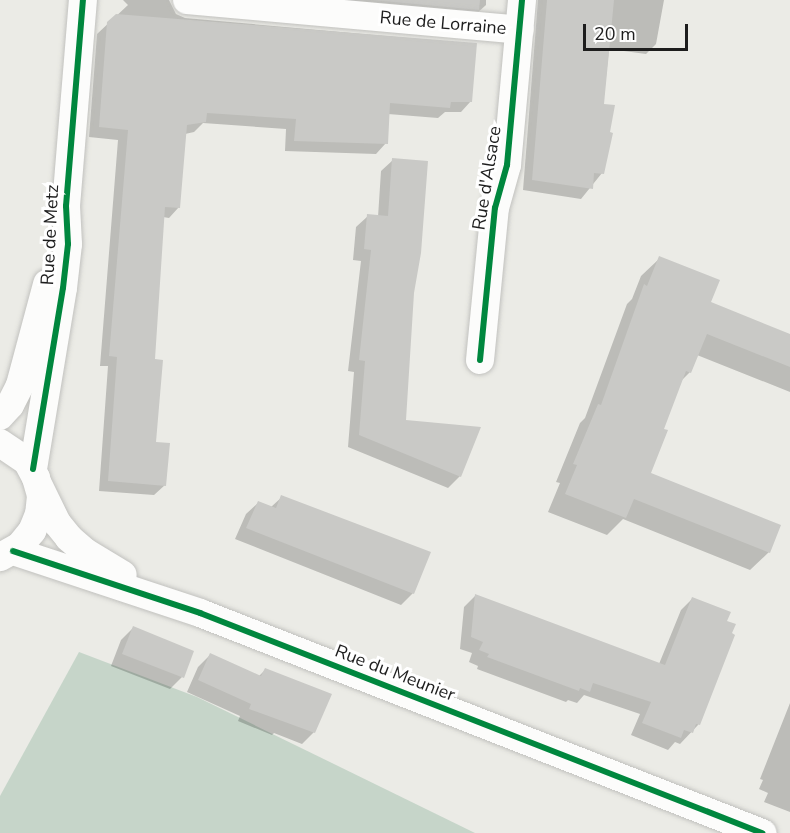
<!DOCTYPE html>
<html>
<head>
<meta charset="utf-8">
<style>
	body { margin:0 }
	#map { position:relative; width:790px; height:833px; overflow:hidden; background:#ebebe6; font-family:"Nunito Sans",sans-serif }
	div>[style] { position:absolute }
	[style*='--x'] { left:calc(var(--x)*1px); top:calc(var(--y)*1px); width:calc(var(--w)*1px); rotate:calc(var(--a)*1deg) }
	.cemetery>* { inset:0; background:#c6d5c9 }
	.shadow>* { inset:0; background:#0003 }
	.building>* { inset:0; background:#c9c9c6 }
	.roads { filter:drop-shadow(0 0 2px #c1c1be) drop-shadow(0 0 2px #c1c1be) }
	.minor>* { height:28px; margin:-14px; padding:0 14px; transform-origin:14px; border-radius:14px; background:#fcfcfb }
	.cycleway>* { height:6px; margin:-3px; padding:0 3px; transform-origin:3px; border-radius:3px; background:#00873e }
	span { translate:-50% -50%; white-space:nowrap; text-align:center; line-height:1.15; -webkit-text-stroke:6px #fff; paint-order:stroke }
	.street-label { font-size:18px; color:#1d1d1d }
	.scale { position:absolute; left:583px; top:24px; width:105px; height:27px; box-sizing:border-box; border:3px solid #1d1d1d; border-top:0; padding-left:8px; font-size:18px; line-height:21px; white-space:nowrap; color:#1d1d1d; -webkit-text-stroke:4px #fff; paint-order:stroke }
</style>
</head>
<body>
<div id="map">
	<div class="cemetery">
		<div style="clip-path:polygon(79px 652px,197px 697px,475px 833px,0 833px,0 796px)"></div>
	</div>
	<div class="shadow">
		<div style="clip-path:polygon(123px 0,169px 0,176px 14px,185px 18px,475px 44px,471px 101px,461px 112px,445px 112px,438px 118px,388px 114px,386px 143px,376px 154px,285px 151px,286px 129px,203px 123px,194px 132px,185px 134px,179px 207px,169px 218px,163px 217px,153px 361px,154px 444px,165px 485px,154px 495px,99px 491px,108px 366px,100px 366px,118px 140px,89px 137px,97px 34px,128px 5px)"></div>
		<div style="clip-path:polygon(252px 0,486px 0,486px 5px,475px 15px)"></div>
		<div style="clip-path:polygon(538px 0,664px 0,656px 44px,646px 54px,609px 49px,603px 105px,602px 173px,581px 199px,523px 190px)"></div>
		<div style="clip-path:polygon(393px 160px,413px 292px,404px 421px,460px 476px,448px 488px,348px 447px,354px 372px,348px 371px,361px 261px,353px 260px,356px 227px,368px 216px,378px 217px,381px 171px)"></div>
		<div style="clip-path:polygon(660px 258px,709px 303px,790px 335px,790px 392px,697px 355px,690px 372px,681px 381px,662px 430px,650px 474px,769px 552px,750px 570px,623px 519px,607px 535px,548px 512px,560px 483px,556px 482px,580px 423px,585px 418px,627px 304px,632px 299px,641px 276px)"></div>
		<div style="clip-path:polygon(282px 497px,413px 593px,401px 605px,235px 539px,246px 514px,258px 503px,271px 507px)"></div>
		<div style="clip-path:polygon(475px 596px,659px 664px,681px 610px,693px 598px,725px 622px,733px 636px,698px 725px,680px 744px,675px 742px,668px 750px,631px 735px,640px 714px,584px 695px,577px 703px,568px 700px,566px 702px,477px 669px,478px 666px,469px 662px,472px 653px,460px 649px,464px 607px)"></div>
		<div style="clip-path:polygon(133px 628px,182px 677px,170px 689px,111px 666px,121px 640px)"></div>
		<div style="clip-path:polygon(210px 655px,258px 677px,265px 670px,314px 732px,302px 744px,274px 733px,272px 735px,238px 721px,240px 716px,187px 692px,198px 667px)"></div>
		<div style="clip-path:polygon(790px 703px,790px 812px,764px 802px,768px 793px,759px 789px,763px 780px,760px 779px)"></div>
	</div>
	<div class="building">
		<div style="clip-path:polygon(371px 0,480px 0,479px 10px)"></div>
		<div style="clip-path:polygon(547px 0,614px 0,604px 104px,615px 105px,610px 132px,613px 133px,604px 174px,594px 173px,593px 189px,532px 180px)"></div>
		<div style="clip-path:polygon(116px 14px,477px 43px,472px 102px,451px 102px,450px 108px,390px 103px,388px 144px,294px 141px,296px 119px,207px 113px,206px 122px,187px 125px,180px 208px,165px 207px,155px 359px,163px 360px,156px 442px,170px 443px,166px 486px,108px 481px,117px 357px,109px 356px,128px 130px,99px 127px,107px 22px)"></div>
		<div style="clip-path:polygon(392px 158px,428px 161px,421px 253px,414px 293px,406px 420px,481px 427px,461px 477px,359px 435px,365px 361px,359px 360px,371px 250px,364px 249px,367px 214px,388px 216px)"></div>
		<div style="clip-path:polygon(659px 256px,720px 280px,711px 302px,790px 334px,790px 367px,707px 334px,691px 373px,686px 371px,664px 429px,668px 430px,651px 473px,781px 525px,770px 553px,634px 499px,626px 518px,565px 494px,577px 465px,573px 464px,598px 404px,601px 405px,644px 284px,647px 286px)"></div>
		<div style="clip-path:polygon(281px 495px,431px 552px,414px 594px,246px 528px,258px 501px,276px 508px)"></div>
		<div style="clip-path:polygon(475px 594px,665px 665px,692px 597px,731px 612px,727px 621px,736px 624px,732px 633px,735px 635px,700px 725px,696px 724px,693px 733px,684px 730px,681px 738px,642px 723px,651px 702px,593px 683px,590px 692px,580px 688px,579px 691px,487px 657px,489px 654px,479px 650px,483px 642px,471px 637px)"></div>
		<div style="clip-path:polygon(133px 626px,194px 651px,184px 678px,122px 654px)"></div>
		<div style="clip-path:polygon(210px 653px,261px 676px,265px 668px,332px 694px,315px 733px,249px 709px,251px 704px,198px 680px)"></div>
	</div>
	<div class="roads">
		<div class="minor">
			<div style="--x:187;--y:0;--w:334;--a:5.1"></div>
			<div style="--x:480;--y:360;--w:153;--a:-84.4"></div>
			<div style="--x:495;--y:208;--w:45;--a:-74.4"></div>
			<div style="--x:507;--y:165;--w:166;--a:-84.8"></div>
			<div style="--x:0;--y:416;--w:15;--a:-48"></div>
			<div style="--x:10;--y:405;--w:22;--a:-63"></div>
			<div style="--x:20;--y:385;--w:105;--a:-75"></div>
			<div style="--x:0;--y:443;--w:32;--a:34"></div>
			<div style="--x:27;--y:461;--w:19;--a:62"></div>
			<div style="--x:36;--y:478;--w:19;--a:74"></div>
			<div style="--x:41;--y:496;--w:18;--a:96"></div>
			<div style="--x:39;--y:514;--w:18;--a:112"></div>
			<div style="--x:32;--y:531;--w:19;--a:129"></div>
			<div style="--x:20;--y:546;--w:23;--a:151"></div>
			<div style="--x:33;--y:469;--w:183;--a:-80.6"></div>
			<div style="--x:63;--y:288;--w:44;--a:-83.5"></div>
			<div style="--x:68;--y:244;--w:38;--a:-93"></div>
			<div style="--x:66;--y:206;--w:207;--a:-85.3"></div>
			<div style="--x:39;--y:486;--w:41;--a:64.1"></div>
			<div style="--x:57;--y:523;--w:19;--a:51"></div>
			<div style="--x:69;--y:538;--w:21;--a:41"></div>
			<div style="--x:85;--y:552;--w:44;--a:31.2"></div>
			<div style="--x:13;--y:551;--w:197;--a:18.3"></div>
			<div style="--x:200;--y:613;--w:604;--a:21.38"></div>
		</div>
	</div>
	<div class="cycleway">
		<div style="--x:480;--y:360;--w:153;--a:-84.4"></div>
		<div style="--x:495;--y:208;--w:45;--a:-74.4"></div>
		<div style="--x:507;--y:165;--w:166;--a:-84.8"></div>
		<div style="--x:33;--y:469;--w:183;--a:-80.6"></div>
		<div style="--x:63;--y:288;--w:44;--a:-83.5"></div>
		<div style="--x:68;--y:244;--w:38;--a:-93"></div>
		<div style="--x:66;--y:206;--w:207;--a:-85.3"></div>
		<div style="--x:13;--y:551;--w:197;--a:18.3"></div>
		<div style="--x:200;--y:613;--w:604;--a:21.38"></div>
	</div>
	<div class="street-label">
		<span style="left:443px;top:23px;rotate:5deg">Rue de Lorraine</span>
		<span style="left:487px;top:178px;rotate:-81deg">Rue d'Alsace</span>
		<span style="left:50px;top:235px;rotate:-87deg">Rue de Metz</span>
		<span style="left:395px;top:673px;rotate:21deg">Rue du Meunier</span>
	</div>
	<div class="scale">20 m</div>
</div>
</body>
</html>
